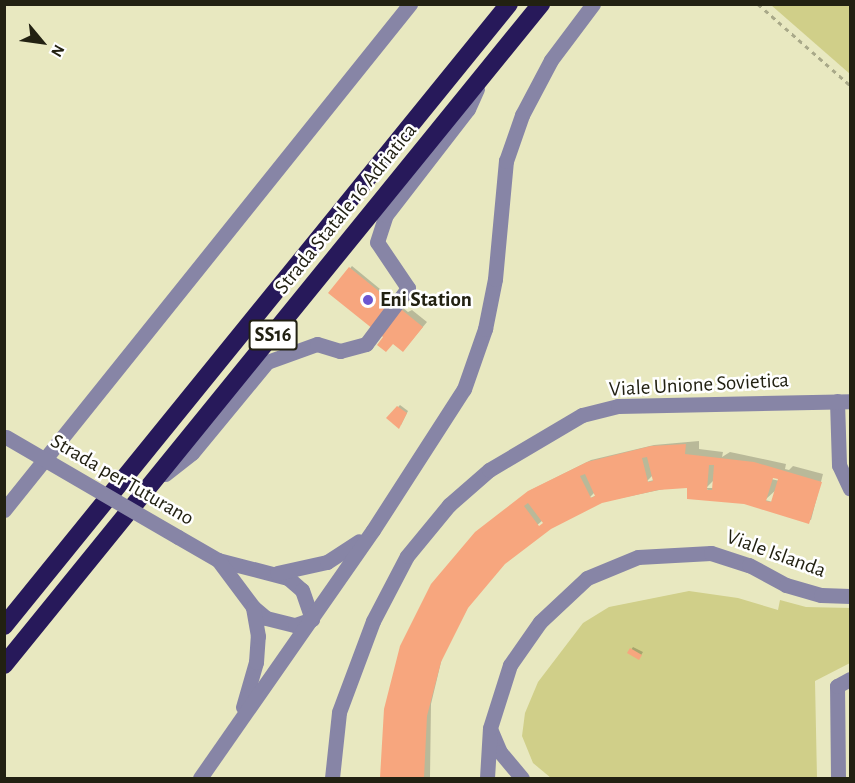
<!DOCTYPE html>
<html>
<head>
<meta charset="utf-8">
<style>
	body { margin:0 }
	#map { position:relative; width:855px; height:783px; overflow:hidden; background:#e8e8c0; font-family:"Alegreya Sans",sans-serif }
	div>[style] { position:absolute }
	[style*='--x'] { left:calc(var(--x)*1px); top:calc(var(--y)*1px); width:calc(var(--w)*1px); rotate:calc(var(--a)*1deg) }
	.green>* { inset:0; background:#d0cf89 }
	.shadow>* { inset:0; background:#0003 }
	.building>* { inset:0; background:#f7a67e }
	.path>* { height:3px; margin-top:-1.5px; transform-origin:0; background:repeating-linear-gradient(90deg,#a9a989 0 4.5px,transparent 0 9px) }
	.minor>* { height:15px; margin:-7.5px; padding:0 7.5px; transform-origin:7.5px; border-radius:7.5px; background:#8785a6 }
	.highway>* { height:18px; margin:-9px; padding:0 9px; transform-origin:9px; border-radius:9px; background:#27195a }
	.minor-bridge>* { height:15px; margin:-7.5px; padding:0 7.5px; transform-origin:7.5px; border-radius:7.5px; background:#8785a6 }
	.dots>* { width:16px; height:16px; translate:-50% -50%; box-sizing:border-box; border:3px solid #fff; border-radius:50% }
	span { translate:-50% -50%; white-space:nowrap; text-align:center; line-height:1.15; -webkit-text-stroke:5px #fff; paint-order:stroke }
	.shield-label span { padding:2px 4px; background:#fff; border:2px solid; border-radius:4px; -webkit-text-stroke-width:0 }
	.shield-label { font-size:20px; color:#222112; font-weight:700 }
	.street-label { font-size:21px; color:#222112 }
	.poi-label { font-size:21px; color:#222112; font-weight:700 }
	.left { translate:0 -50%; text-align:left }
	.frame { position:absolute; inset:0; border:6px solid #222112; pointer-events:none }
	.north { position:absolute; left:12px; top:12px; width:60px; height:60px; -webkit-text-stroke:4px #fff; paint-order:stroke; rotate:119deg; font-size:16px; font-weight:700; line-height:24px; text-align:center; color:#222112 }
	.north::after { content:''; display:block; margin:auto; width:21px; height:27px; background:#222112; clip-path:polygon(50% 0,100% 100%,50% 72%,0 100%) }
</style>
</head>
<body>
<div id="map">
	<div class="green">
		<div style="clip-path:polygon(771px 5px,850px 5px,850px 74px)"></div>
		<div style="clip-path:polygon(689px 591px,738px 598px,778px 610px,780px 600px,806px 607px,850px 608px,850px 663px,815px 681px,817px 778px,551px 778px,533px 763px,522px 736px,525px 713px,538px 682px,583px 623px,609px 607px)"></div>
	</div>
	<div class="shadow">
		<div style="clip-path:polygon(352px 266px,408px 312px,412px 310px,427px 322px,407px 346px,385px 337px,330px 292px)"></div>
		<div style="clip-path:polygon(400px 405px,408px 411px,401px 425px,388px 418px)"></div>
		<div style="clip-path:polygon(evenodd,699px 441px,699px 449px,723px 452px,722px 457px,730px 452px,786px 464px,785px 469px,789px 470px,793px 466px,823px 474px,811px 520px,688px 484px,602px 502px,550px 527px,505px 562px,469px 605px,442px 658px,431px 704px,430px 778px,391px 778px,392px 703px,388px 778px,382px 778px,385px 710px,531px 490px,591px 460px,654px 445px,699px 441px,720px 468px,781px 478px,780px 481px,720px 468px,699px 441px,653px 475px,654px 480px,646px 482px,653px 475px,699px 441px,714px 480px,713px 488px,706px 488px,714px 480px,699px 441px,777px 489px,773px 502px,765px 500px,777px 489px,699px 441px,595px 492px,597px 495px,588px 499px,595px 492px,699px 441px,543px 520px,545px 523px,537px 529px,535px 527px,543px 520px)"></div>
		<div style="clip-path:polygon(633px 647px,643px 652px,640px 657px,629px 653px)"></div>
	</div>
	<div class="building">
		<div style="clip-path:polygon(349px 267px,423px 327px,403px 352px,393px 344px,386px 352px,377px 345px,383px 337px,328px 293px)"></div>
		<div style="clip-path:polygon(397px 406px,407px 413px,399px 429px,386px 418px)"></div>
		<div style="clip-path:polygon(evenodd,686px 444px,685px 454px,754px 462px,822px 482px,809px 524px,744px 504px,687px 499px,687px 488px,658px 490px,602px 503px,551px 529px,505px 564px,468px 608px,441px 662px,427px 716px,424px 778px,380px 778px,384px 709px,400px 646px,431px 584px,475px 532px,528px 491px,587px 462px,651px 446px,686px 444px,647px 457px,653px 481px,648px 482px,642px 458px,647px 457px,686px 444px,709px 465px,714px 465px,712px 490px,707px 490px,709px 465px,686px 444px,585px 474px,595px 496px,591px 498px,580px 476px,585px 474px,686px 444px,773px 478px,778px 479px,771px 502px,766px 501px,773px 478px,686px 444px,528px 503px,543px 523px,539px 526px,524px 506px,528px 503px)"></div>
		<div style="clip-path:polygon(630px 648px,642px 655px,639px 660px,627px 653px)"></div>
	</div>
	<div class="path">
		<div style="--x:758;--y:4;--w:123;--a:41.4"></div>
	</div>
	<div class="minor">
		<div style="--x:837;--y:401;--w:64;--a:88.2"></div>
		<div style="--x:839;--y:465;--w:26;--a:65"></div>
		<div style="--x:165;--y:474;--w:34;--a:-38"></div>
		<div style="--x:192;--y:453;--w:118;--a:-50.5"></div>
		<div style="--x:267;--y:362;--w:53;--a:-19.8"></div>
		<div style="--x:317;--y:344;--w:24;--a:17"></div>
		<div style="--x:340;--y:351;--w:27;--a:-15"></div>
		<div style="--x:366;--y:344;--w:70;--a:-53.1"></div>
		<div style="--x:408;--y:288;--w:55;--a:-124"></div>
		<div style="--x:377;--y:242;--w:28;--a:-72"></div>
		<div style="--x:386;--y:215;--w:134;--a:-52.3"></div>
		<div style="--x:468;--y:109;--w:22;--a:-66"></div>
		<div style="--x:4;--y:510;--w:649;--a:-51.26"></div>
		<div style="--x:178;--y:537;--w:46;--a:29.9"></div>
		<div style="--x:218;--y:560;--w:72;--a:14.4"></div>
		<div style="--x:288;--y:578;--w:18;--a:41"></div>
		<div style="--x:302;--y:590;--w:31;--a:71"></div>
		<div style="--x:218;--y:560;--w:59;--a:53.3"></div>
		<div style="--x:253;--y:607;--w:17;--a:40"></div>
		<div style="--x:266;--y:618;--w:30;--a:14"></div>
		<div style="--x:295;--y:625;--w:18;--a:-19"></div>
		<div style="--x:277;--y:573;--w:51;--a:-12.4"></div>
		<div style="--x:327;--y:562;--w:38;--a:-33"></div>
		<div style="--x:243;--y:707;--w:47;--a:-73.9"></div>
		<div style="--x:256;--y:662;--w:26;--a:-86"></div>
		<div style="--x:258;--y:636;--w:29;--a:-100"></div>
		<div style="--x:491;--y:731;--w:23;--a:67"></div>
		<div style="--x:500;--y:752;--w:34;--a:50"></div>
		<div style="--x:200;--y:778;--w:302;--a:-55.1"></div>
		<div style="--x:373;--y:530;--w:168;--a:-57.2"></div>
		<div style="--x:464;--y:389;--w:64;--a:-70.7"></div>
		<div style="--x:485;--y:329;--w:51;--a:-78.7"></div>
		<div style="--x:495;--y:279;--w:119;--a:-84.7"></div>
		<div style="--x:506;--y:161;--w:49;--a:-70.8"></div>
		<div style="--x:522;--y:115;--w:62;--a:-62.2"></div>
		<div style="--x:551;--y:60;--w:70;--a:-53.1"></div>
		<div style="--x:332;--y:778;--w:66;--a:-83.9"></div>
		<div style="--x:339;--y:712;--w:97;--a:-69.5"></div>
		<div style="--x:373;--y:621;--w:73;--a:-62.4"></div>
		<div style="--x:407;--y:556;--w:66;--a:-50.5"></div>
		<div style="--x:449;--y:505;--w:53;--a:-41.2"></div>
		<div style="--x:489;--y:470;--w:108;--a:-30.6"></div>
		<div style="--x:582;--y:415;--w:37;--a:-14"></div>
		<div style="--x:618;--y:406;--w:232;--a:-1.2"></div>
		<div style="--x:487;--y:778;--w:50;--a:-86.6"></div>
		<div style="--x:490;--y:728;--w:66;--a:-72.4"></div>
		<div style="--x:510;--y:665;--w:52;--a:-55.1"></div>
		<div style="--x:540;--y:622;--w:64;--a:-43.1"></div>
		<div style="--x:587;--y:578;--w:55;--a:-22.4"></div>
		<div style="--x:638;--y:557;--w:73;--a:-3.1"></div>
		<div style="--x:711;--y:553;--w:40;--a:18"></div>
		<div style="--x:749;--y:565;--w:42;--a:28.4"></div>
		<div style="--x:786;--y:585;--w:36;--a:16"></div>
		<div style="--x:821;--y:595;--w:29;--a:2"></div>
		<div style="--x:838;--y:778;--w:92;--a:-90.6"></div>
		<div style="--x:837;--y:686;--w:15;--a:-28"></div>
	</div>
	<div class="highway">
		<div style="--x:4;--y:626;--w:801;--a:-50.93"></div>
		<div style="--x:4;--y:665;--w:852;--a:-50.91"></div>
	</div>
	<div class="minor-bridge">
		<div style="--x:6;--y:437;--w:199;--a:30.2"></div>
	</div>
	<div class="dots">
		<div style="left:368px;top:300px;background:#6c56d0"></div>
	</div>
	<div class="shield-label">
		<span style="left:273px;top:335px">SS16</span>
	</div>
	<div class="street-label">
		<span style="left:346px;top:209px;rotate:-51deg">Strada Statale 16 Adriatica</span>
		<span style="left:699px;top:385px;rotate:-3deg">Viale Unione Sovietica</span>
		<span style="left:122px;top:480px;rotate:30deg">Strada per Tuturano</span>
		<span style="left:776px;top:554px;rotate:20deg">Viale Islanda</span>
	</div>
	<div class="poi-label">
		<span class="left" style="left:380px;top:300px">Eni Station</span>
	</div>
	<div class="frame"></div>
	<div class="north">N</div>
</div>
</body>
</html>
